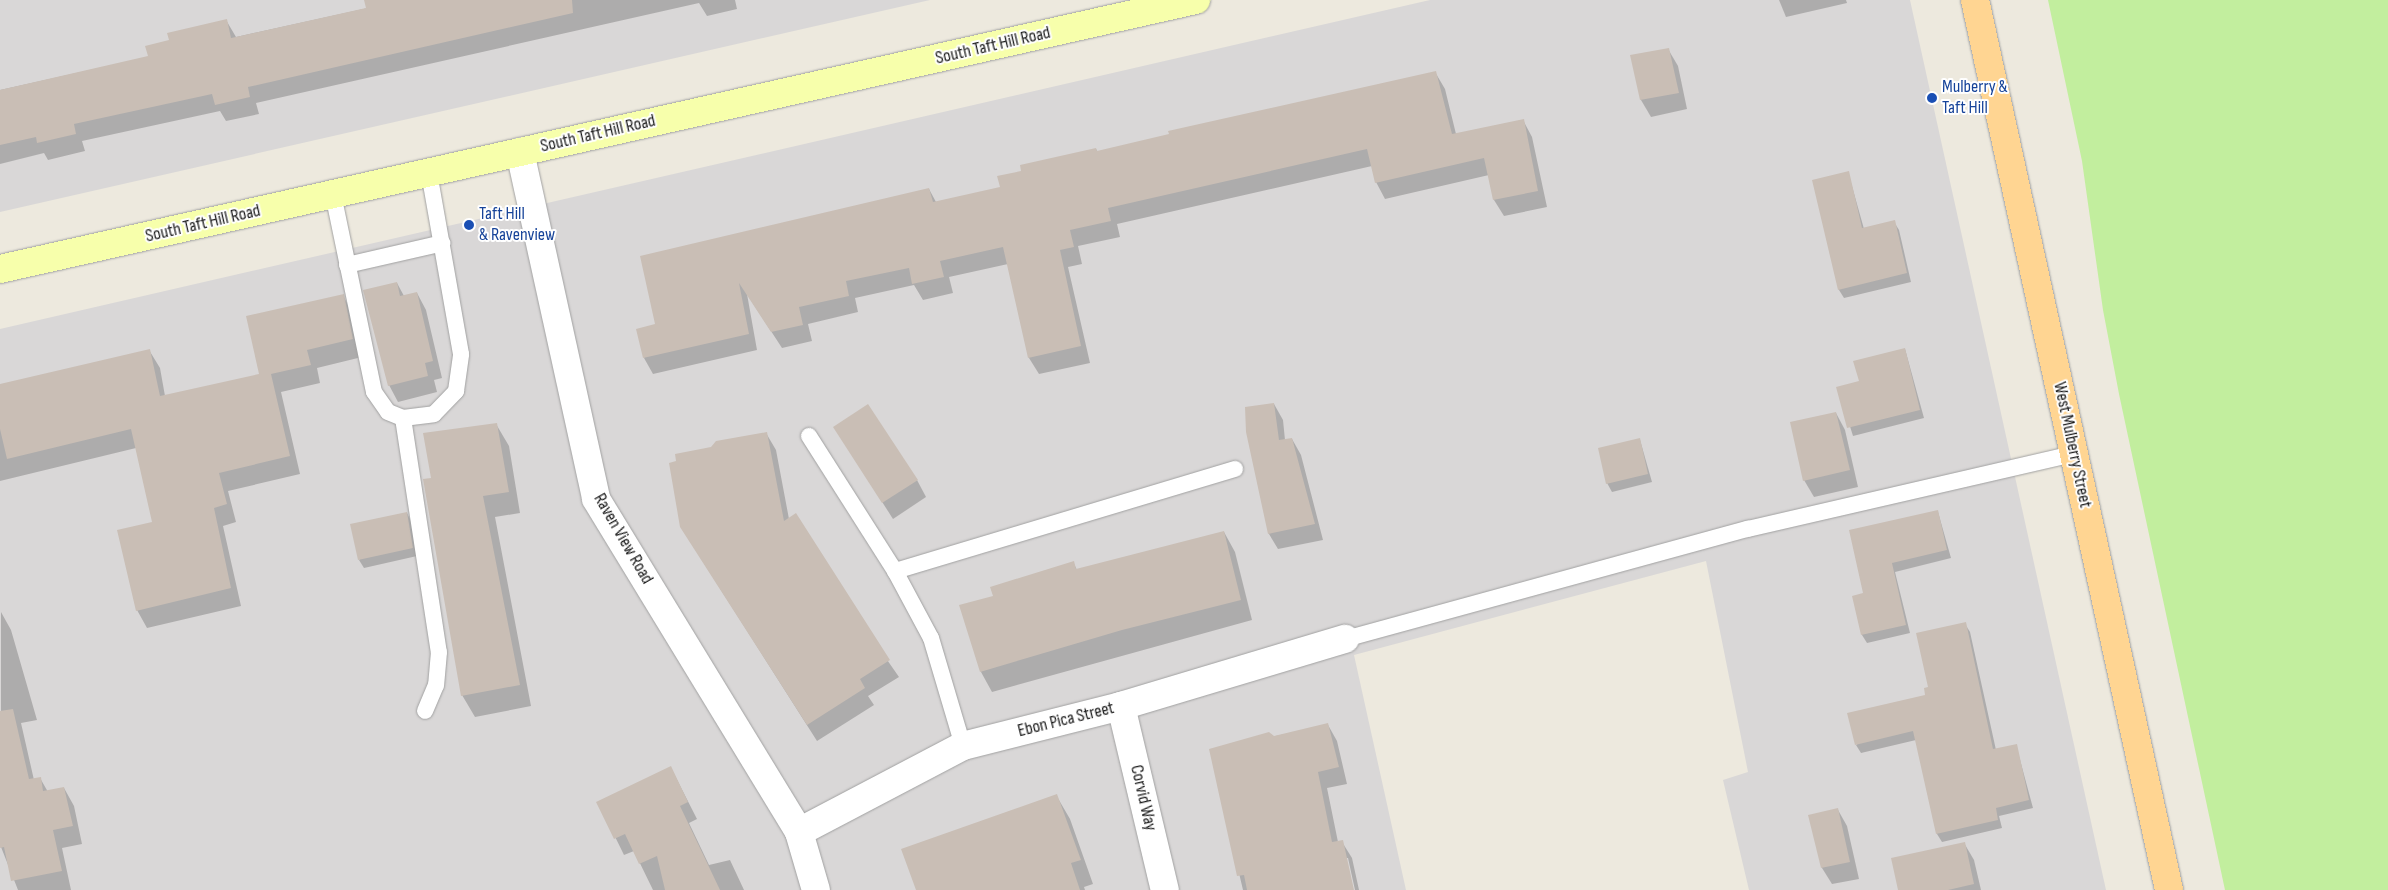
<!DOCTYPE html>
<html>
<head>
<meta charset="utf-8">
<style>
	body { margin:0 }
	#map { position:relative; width:2388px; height:890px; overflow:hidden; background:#ede9de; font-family:"Sofia Sans Condensed",sans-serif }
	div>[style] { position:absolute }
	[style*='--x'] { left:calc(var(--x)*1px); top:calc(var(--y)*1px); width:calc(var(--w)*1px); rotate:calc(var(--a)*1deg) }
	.residential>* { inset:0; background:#d9d7d7 }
	.grass>* { inset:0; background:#c2ee9e }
	.shadow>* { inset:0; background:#0003 }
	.building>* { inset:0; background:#c9beb5 }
	.roads { filter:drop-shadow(0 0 1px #a1a1a1) drop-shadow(0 0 1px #a1a1a1) }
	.lane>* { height:16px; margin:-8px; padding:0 8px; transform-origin:8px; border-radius:8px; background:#fff }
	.street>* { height:28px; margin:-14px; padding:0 14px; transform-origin:14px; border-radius:14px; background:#fff }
	.secondary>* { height:28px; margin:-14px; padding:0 14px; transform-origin:14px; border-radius:14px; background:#f7ffab }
	.primary>* { height:28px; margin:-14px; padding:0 14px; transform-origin:14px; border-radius:14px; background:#ffd592 }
	.dots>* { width:14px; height:14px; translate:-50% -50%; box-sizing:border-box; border:2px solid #fff; border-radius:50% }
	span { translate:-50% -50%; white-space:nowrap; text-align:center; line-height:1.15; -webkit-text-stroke:4px #fff; paint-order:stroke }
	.street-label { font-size:18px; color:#1a1a1a }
	.transit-label { font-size:18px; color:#164399 }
	.left { translate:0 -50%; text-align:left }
</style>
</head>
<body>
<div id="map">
	<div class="residential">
		<div style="clip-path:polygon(0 0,930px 0,0 212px)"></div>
		<div style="clip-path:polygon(1430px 0,1910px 0,2106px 890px,1749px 890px,1723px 780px,1748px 772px,1706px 561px,1354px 655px,1406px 890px,0 890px,0 329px)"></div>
	</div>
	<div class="grass">
		<div style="clip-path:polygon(2048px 0,2388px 0,2388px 890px,2225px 890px,2119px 394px,2103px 310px,2082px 161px)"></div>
	</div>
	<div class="shadow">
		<div style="clip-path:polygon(366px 0,735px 0,737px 9px,707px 16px,699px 3px,256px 103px,259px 114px,226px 121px,220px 111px,82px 141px,85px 151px,48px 160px,44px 153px,0 164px,0 90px,149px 57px,171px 41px,226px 20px,236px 37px,368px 8px)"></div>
		<div style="clip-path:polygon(1779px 0,1846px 0,1847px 3px,1786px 17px)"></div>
		<div style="clip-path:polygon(1668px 49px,1678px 66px,1687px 109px,1651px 117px,1641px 100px,1632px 56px)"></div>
		<div style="clip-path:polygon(1435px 72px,1445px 89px,1456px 134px,1523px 120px,1532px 137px,1547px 207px,1504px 216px,1494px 200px,1489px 175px,1385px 199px,1376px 182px,1372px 166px,1117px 224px,1120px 237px,1078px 246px,1082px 264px,1068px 267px,1090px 363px,1039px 374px,1029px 358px,1008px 264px,949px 277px,953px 293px,923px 300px,914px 285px,855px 298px,858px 312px,808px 324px,812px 341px,782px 348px,747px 294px,757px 350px,653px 374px,644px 358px,657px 325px,641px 257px,929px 189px,936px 202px,1001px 188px,1023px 172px,1096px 149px,1098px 152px)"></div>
		<div style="clip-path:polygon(1848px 172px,1864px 229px,1894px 222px,1899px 230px,1911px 282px,1844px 298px,1839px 290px)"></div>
		<div style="clip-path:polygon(397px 283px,404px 296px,417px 293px,426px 310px,442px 378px,434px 380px,437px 392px,398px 402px,389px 385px,364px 291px)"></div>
		<div style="clip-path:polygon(343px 296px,353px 313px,362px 357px,317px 368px,320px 383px,281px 392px,300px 474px,228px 491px,236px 522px,223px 526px,241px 606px,147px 628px,137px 610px,154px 523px,136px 448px,0 481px,0 386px,149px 350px,160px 368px,165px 396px,260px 375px)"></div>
		<div style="clip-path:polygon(1905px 349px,1924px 418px,1853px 436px,1838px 388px,1860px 382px)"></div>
		<div style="clip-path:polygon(1274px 404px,1283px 420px,1285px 440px,1292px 439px,1301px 455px,1323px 540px,1278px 549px,1269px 534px,1247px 431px)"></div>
		<div style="clip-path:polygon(1836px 413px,1845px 430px,1858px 487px,1814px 497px,1804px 480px)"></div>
		<div style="clip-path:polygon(496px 424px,509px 446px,520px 513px,495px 517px,531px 706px,475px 717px,462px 695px,433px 479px)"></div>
		<div style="clip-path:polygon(835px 428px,917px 480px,926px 497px,893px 519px)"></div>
		<div style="clip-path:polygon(766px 433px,776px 450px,789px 519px,899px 677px,868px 696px,874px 705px,817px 741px,681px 527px,711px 449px)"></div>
		<div style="clip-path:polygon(1640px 440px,1652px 482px,1612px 492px,1607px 483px)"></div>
		<div style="clip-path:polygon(1938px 512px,1951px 558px,1895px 572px,1910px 633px,1867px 643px,1862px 635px,1864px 594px,1850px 531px)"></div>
		<div style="clip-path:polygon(407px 513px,411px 521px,417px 556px,364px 568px,359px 560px)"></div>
		<div style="clip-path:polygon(1224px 532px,1235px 552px,1252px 620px,992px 692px,981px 672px,994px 597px,1073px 562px,1077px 570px)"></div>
		<div style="clip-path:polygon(1px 612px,11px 630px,37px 720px,21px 723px,34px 780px,40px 778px,48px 792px,64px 788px,74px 806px,82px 844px,62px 848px,71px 890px,18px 890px,1px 847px)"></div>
		<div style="clip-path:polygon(1965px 624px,1970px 632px,1996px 750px,2016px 745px,2033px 808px,1999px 816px,2002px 828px,1942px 842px,1937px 834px,1916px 740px,1861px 753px,1856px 745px,1927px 696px)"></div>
		<div style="clip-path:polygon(1328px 725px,1337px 741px,1347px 784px,1327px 788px,1338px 842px,1342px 842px,1352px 858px,1359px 890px,1355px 890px,1348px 858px,1345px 858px,1352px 890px,1243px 890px,1210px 750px)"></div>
		<div style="clip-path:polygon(671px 768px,697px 819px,689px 823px,709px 865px,730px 860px,744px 890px,653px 890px,634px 851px,624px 855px,598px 802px)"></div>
		<div style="clip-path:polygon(1056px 795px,1070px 819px,1093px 884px,1084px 887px,1085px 890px,918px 890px)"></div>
		<div style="clip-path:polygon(1838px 810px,1847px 826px,1859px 879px,1832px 884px,1822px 868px,1810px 816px)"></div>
		<div style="clip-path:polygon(1964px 843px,1974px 860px,1981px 890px,1899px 890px)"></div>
	</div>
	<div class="building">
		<div style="clip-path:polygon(364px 0,572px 0,573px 13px,248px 87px,250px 97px,215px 105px,212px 94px,74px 124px,76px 134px,37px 143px,36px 137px,0 145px,0 90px,148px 56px,145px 46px,169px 40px,167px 33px,227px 19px,231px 38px,236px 37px,366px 8px)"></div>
		<div style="clip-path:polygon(1669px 48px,1679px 93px,1640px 100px,1630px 55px)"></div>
		<div style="clip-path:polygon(1436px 71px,1452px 134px,1524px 119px,1538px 191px,1493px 200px,1484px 158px,1375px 183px,1367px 149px,1108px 208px,1111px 221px,1070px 230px,1074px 247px,1060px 250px,1081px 346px,1028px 358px,1003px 247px,940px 261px,944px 277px,912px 284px,909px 268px,846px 281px,849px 296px,799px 307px,803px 325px,771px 332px,739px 283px,749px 334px,643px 358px,636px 329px,655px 324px,640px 256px,929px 188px,933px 202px,1000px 187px,997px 176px,1021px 171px,1020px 165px,1096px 148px,1097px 151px,1169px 134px,1168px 131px)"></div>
		<div style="clip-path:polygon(1849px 171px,1862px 228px,1895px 220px,1907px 273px,1838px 290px,1812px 180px)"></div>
		<div style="clip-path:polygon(397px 282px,400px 296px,417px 292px,433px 361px,425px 363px,428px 376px,388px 386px,363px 290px)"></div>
		<div style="clip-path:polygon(344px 294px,353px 339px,307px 350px,311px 365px,271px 374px,290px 456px,219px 473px,227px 504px,214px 508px,231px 588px,136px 611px,117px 530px,152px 522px,131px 429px,7px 459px,0 429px,0 384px,150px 349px,160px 396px,259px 374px,246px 316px)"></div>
		<div style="clip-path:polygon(1905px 348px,1920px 410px,1847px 428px,1836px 387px,1859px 381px,1853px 361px)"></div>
		<div style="clip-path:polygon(1274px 403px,1279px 440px,1292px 438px,1315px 524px,1268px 534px,1246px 432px,1245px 407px)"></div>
		<div style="clip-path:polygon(868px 404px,918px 480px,882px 503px,833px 427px)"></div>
		<div style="clip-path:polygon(1836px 412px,1850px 470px,1803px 481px,1790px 422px)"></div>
		<div style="clip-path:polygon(497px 423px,509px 492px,483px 496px,520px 685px,461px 696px,423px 479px,431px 478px,423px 433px)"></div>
		<div style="clip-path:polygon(767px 432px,784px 521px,796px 513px,890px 660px,860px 679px,865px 688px,807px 725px,680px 527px,669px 463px,676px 461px,675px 454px,711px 447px,716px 441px)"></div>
		<div style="clip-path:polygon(1640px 438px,1648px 474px,1606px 484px,1598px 448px)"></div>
		<div style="clip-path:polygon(1938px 510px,1947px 550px,1892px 563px,1906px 625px,1861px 635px,1852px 596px,1863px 593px,1849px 530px)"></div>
		<div style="clip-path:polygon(407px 512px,413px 548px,358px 560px,350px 524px)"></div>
		<div style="clip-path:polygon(1224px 531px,1241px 600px,1122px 630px,980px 672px,959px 605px,993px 596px,990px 587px,1074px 561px,1076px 569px)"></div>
		<div style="clip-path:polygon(1966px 622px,1993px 749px,2017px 744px,2029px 800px,1996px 808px,1998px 820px,1936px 834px,1913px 731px,1855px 745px,1847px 713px,1925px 695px,1924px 688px,1928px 687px,1916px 633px)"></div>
		<div style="clip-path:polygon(13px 709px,29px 779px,41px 777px,43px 791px,64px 787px,73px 826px,53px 830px,62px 871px,11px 881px,4px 847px,0 848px,0 711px)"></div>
		<div style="clip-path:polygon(1328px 723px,1339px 767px,1318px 772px,1332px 842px,1343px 840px,1354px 890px,1247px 890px,1244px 875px,1237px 876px,1209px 749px,1269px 732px,1274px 736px)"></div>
		<div style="clip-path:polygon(671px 766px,688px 802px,680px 806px,720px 890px,665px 890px,657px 856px,639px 864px,625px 834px,614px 839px,596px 802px)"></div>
		<div style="clip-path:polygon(1057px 794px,1081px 860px,1071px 863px,1080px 890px,916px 890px,901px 849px)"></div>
		<div style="clip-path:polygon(1838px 808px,1850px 862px,1821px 868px,1808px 815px)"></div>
		<div style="clip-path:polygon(1965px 842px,1974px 884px,1948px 890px,1898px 890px,1891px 858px)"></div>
	</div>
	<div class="roads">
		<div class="lane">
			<div style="--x:333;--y:194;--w:202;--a:78.3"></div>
			<div style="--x:374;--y:392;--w:24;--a:55"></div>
			<div style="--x:388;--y:412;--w:16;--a:22"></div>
			<div style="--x:403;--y:418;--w:31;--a:-7"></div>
			<div style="--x:434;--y:414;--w:32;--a:-46"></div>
			<div style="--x:456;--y:391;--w:37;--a:-82"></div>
			<div style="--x:461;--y:354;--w:185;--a:-100"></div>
			<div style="--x:347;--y:265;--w:98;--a:-12.9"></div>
			<div style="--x:403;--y:418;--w:237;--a:81.3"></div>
			<div style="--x:439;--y:652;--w:33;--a:95"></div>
			<div style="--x:436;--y:685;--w:28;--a:113"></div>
			<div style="--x:809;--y:436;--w:160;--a:57.5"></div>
			<div style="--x:895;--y:571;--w:76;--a:61.8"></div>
			<div style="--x:931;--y:638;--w:113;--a:73.5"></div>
			<div style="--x:895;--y:571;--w:355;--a:-16.7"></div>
			<div style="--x:1345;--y:639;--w:418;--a:-15.3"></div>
			<div style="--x:1748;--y:529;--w:335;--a:-13"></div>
		</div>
		<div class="street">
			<div style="--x:520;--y:152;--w:355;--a:77.6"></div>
			<div style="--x:596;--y:499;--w:390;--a:58.6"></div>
			<div style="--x:799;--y:832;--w:60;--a:73.7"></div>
			<div style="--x:1121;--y:706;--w:189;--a:76.6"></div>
			<div style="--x:799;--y:832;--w:185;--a:-27.7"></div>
			<div style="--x:963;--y:746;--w:163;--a:-14.2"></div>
			<div style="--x:1121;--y:706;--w:234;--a:-16.7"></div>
		</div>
		<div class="secondary">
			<div style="--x:0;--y:269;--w:1226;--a:-12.68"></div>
		</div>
		<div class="primary">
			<div style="--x:1975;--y:0;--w:911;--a:77.7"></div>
		</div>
	</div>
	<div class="dots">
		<div style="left:1932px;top:98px;background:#1a4fb4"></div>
		<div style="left:469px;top:225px;background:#1a4fb4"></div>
	</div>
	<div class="street-label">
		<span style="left:993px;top:46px;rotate:-13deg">South Taft Hill Road</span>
		<span style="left:598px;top:134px;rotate:-13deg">South Taft Hill Road</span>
		<span style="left:203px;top:224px;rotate:-13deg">South Taft Hill Road</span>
		<span style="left:2072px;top:445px;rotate:78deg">West Mulberry Street</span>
		<span style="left:623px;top:539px;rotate:60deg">Raven View Road</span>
		<span style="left:1066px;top:720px;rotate:-14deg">Ebon Pica Street</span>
		<span style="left:1143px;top:798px;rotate:77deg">Corvid Way</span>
	</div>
	<div class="transit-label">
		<span class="left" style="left:1942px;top:98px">Mulberry &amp;<br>Taft Hill</span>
		<span class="left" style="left:479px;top:225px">Taft Hill<br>&amp; Ravenview</span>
	</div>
</div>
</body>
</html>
